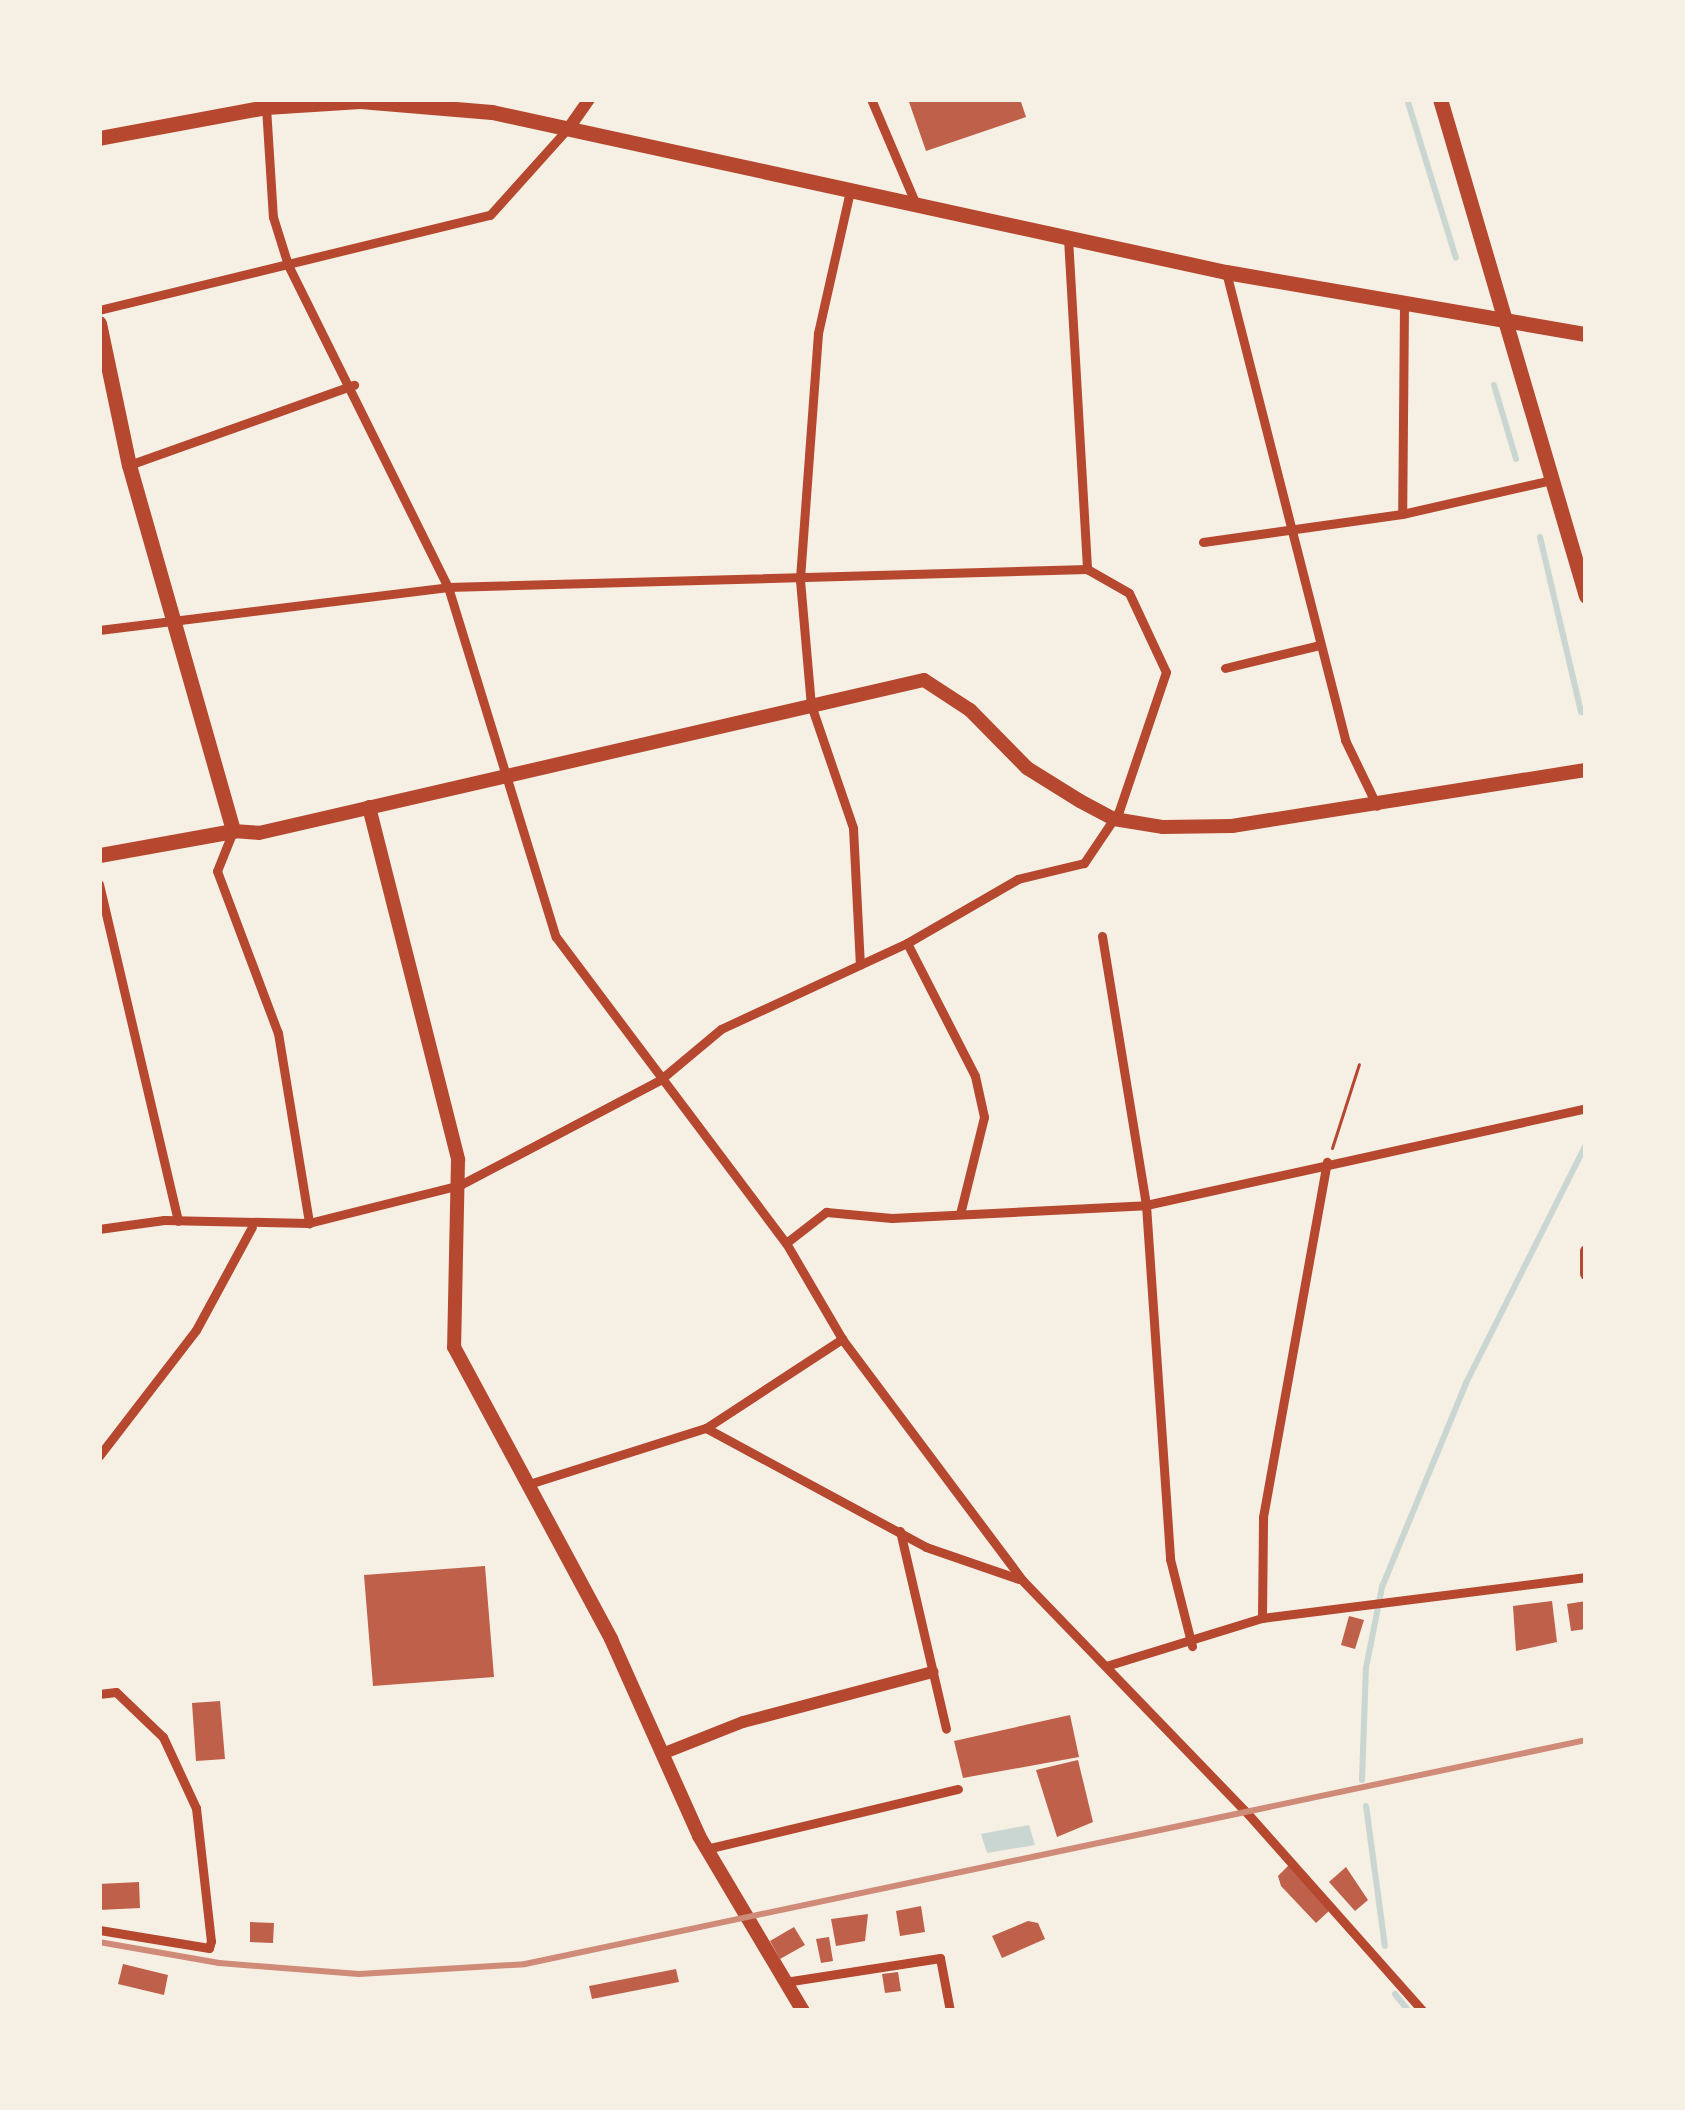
<!DOCTYPE html>
<html>
<head>
<meta charset="utf-8">
<style>
	body { margin:0 }
	#map { position:relative; width:1685px; height:2110px; overflow:hidden; background:#f6efe4; font-family:Inter,sans-serif }
	div>[style] { position:absolute }
	[style*='--x'] { left:calc(var(--x)*1px); top:calc(var(--y)*1px); width:calc(var(--w)*1px); rotate:calc(var(--a)*1deg) }
	.water>* { inset:0; background:#c9d6d2 }
	.stream>* { height:6px; margin:-3px; padding:0 3px; transform-origin:3px; border-radius:3px; background:#c9d6d2 }
	.building>* { inset:0; background:#bf614a }
	.path>* { height:3px; margin:-1.5px; padding:0 1.5px; transform-origin:1.5px; border-radius:1.5px; background:#b5482f }
	.minor>* { height:9px; margin:-4.5px; padding:0 4.5px; transform-origin:4.5px; border-radius:4.5px; background:#b5482f }
	.tertiary>* { height:12px; margin:-6px; padding:0 6px; transform-origin:6px; border-radius:6px; background:#b5482f }
	.secondary>* { height:14px; margin:-7px; padding:0 7px; transform-origin:7px; border-radius:7px; background:#b5482f }
	.primary>* { height:15px; margin:-7.5px; padding:0 7.5px; transform-origin:7.5px; border-radius:7.5px; background:#b5482f }
	.trunk>* { height:15px; margin:-7.5px; padding:0 7.5px; transform-origin:7.5px; border-radius:7.5px; background:#b5482f }
	.rail>* { height:6px; margin:-3px; padding:0 3px; transform-origin:3px; border-radius:3px; background:#cf8b77 }
	span { translate:-50% -50%; white-space:nowrap; text-align:center; line-height:1.15; -webkit-text-stroke:9px #f6efe4; paint-order:stroke }
	.frame { position:absolute; inset:0; border:102px solid #f6efe4; pointer-events:none }
</style>
</head>
<body>
<div id="map">
	<div class="water">
		<div style="clip-path:polygon(1029px 1825px,1035px 1845px,987px 1853px,981px 1834px)"></div>
	</div>
	<div class="stream">
		<div style="--x:1407;--y:99;--w:166;--a:72.9"></div>
		<div style="--x:1494;--y:385;--w:77;--a:73.4"></div>
		<div style="--x:1540;--y:537;--w:180;--a:76.8"></div>
		<div style="--x:1362;--y:1780;--w:112;--a:-88"></div>
		<div style="--x:1366;--y:1668;--w:83;--a:-78.8"></div>
		<div style="--x:1382;--y:1587;--w:223;--a:-67.6"></div>
		<div style="--x:1467;--y:1381;--w:265;--a:-63.3"></div>
		<div style="--x:1366;--y:1806;--w:141;--a:82.3"></div>
		<div style="--x:1395;--y:1994;--w:22;--a:51"></div>
	</div>
	<div class="building">
		<div style="clip-path:polygon(908px 99px,1020px 99px,1026px 117px,926px 151px)"></div>
		<div style="clip-path:polygon(485px 1566px,494px 1677px,373px 1686px,364px 1575px)"></div>
		<div style="clip-path:polygon(1552px 1601px,1557px 1642px,1516px 1651px,1513px 1606px)"></div>
		<div style="clip-path:polygon(1586px 1601px,1586px 1629px,1571px 1631px,1567px 1604px)"></div>
		<div style="clip-path:polygon(1349px 1616px,1364px 1620px,1355px 1649px,1341px 1645px)"></div>
		<div style="clip-path:polygon(220px 1701px,225px 1759px,196px 1761px,192px 1703px)"></div>
		<div style="clip-path:polygon(1070px 1715px,1079px 1757px,963px 1778px,954px 1741px)"></div>
		<div style="clip-path:polygon(1078px 1760px,1093px 1822px,1057px 1837px,1036px 1770px)"></div>
		<div style="clip-path:polygon(1289px 1865px,1330px 1910px,1316px 1923px,1281px 1886px,1278px 1876px)"></div>
		<div style="clip-path:polygon(1346px 1867px,1368px 1900px,1355px 1911px,1329px 1882px)"></div>
		<div style="clip-path:polygon(139px 1882px,140px 1908px,99px 1910px,99px 1884px)"></div>
		<div style="clip-path:polygon(921px 1906px,925px 1932px,900px 1936px,896px 1911px)"></div>
		<div style="clip-path:polygon(868px 1914px,865px 1941px,836px 1946px,831px 1919px)"></div>
		<div style="clip-path:polygon(1028px 1921px,1038px 1923px,1045px 1939px,1002px 1958px,992px 1936px)"></div>
		<div style="clip-path:polygon(250px 1922px,274px 1923px,273px 1943px,250px 1942px)"></div>
		<div style="clip-path:polygon(794px 1927px,805px 1945px,780px 1959px,770px 1941px)"></div>
		<div style="clip-path:polygon(829px 1937px,833px 1961px,821px 1963px,816px 1939px)"></div>
		<div style="clip-path:polygon(123px 1964px,168px 1975px,164px 1995px,118px 1984px)"></div>
		<div style="clip-path:polygon(676px 1969px,679px 1982px,592px 1999px,589px 1986px)"></div>
		<div style="clip-path:polygon(898px 1972px,901px 1991px,885px 1993px,882px 1974px)"></div>
	</div>
	<div class="path">
		<div style="--x:1332;--y:1148;--w:88;--a:-72.2"></div>
	</div>
	<div class="minor">
		<div style="--x:871;--y:99;--w:112;--a:66.9"></div>
		<div style="--x:266;--y:107;--w:110;--a:86.4"></div>
		<div style="--x:273;--y:217;--w:50;--a:72.6"></div>
		<div style="--x:288;--y:265;--w:360;--a:63.6"></div>
		<div style="--x:448;--y:587;--w:366;--a:72.9"></div>
		<div style="--x:556;--y:937;--w:383;--a:53.1"></div>
		<div style="--x:786;--y:1243;--w:111;--a:59.7"></div>
		<div style="--x:842;--y:1339;--w:302;--a:53.2"></div>
		<div style="--x:1023;--y:1581;--w:324;--a:46"></div>
		<div style="--x:1248;--y:1814;--w:264;--a:48.4"></div>
		<div style="--x:850;--y:191;--w:146;--a:102.7"></div>
		<div style="--x:818;--y:333;--w:248;--a:94.2"></div>
		<div style="--x:800;--y:580;--w:125;--a:85"></div>
		<div style="--x:811;--y:705;--w:130;--a:71.1"></div>
		<div style="--x:853;--y:828;--w:137;--a:87.1"></div>
		<div style="--x:1068;--y:238;--w:332;--a:86.7"></div>
		<div style="--x:1226;--y:272;--w:483;--a:75.7"></div>
		<div style="--x:1345;--y:740;--w:73;--a:64.1"></div>
		<div style="--x:1404;--y:305;--w:209;--a:90.5"></div>
		<div style="--x:1402;--y:514;--w:154;--a:-12.8"></div>
		<div style="--x:99;--y:310;--w:402;--a:-13.7"></div>
		<div style="--x:490;--y:215;--w:118;--a:-48.1"></div>
		<div style="--x:129;--y:465;--w:239;--a:-19.6"></div>
		<div style="--x:1203;--y:542;--w:201;--a:-8"></div>
		<div style="--x:99;--y:630;--w:352;--a:-7"></div>
		<div style="--x:448;--y:587;--w:639;--a:-1.61"></div>
		<div style="--x:1087;--y:569;--w:48;--a:29.7"></div>
		<div style="--x:1129;--y:593;--w:87;--a:64.9"></div>
		<div style="--x:1166;--y:672;--w:147;--a:108.7"></div>
		<div style="--x:1119;--y:811;--w:63;--a:123.9"></div>
		<div style="--x:1084;--y:863;--w:68;--a:166.4"></div>
		<div style="--x:1018;--y:879;--w:128;--a:150"></div>
		<div style="--x:907;--y:943;--w:205;--a:155.2"></div>
		<div style="--x:721;--y:1029;--w:80;--a:140.1"></div>
		<div style="--x:660;--y:1080;--w:226;--a:152.3"></div>
		<div style="--x:460;--y:1185;--w:156;--a:165.9"></div>
		<div style="--x:309;--y:1223;--w:145;--a:-178.8"></div>
		<div style="--x:164;--y:1220;--w:66;--a:172.1"></div>
		<div style="--x:1225;--y:668;--w:97;--a:-13.7"></div>
		<div style="--x:233;--y:831;--w:43;--a:111.8"></div>
		<div style="--x:217;--y:871;--w:173;--a:69.4"></div>
		<div style="--x:278;--y:1033;--w:193;--a:80.7"></div>
		<div style="--x:99;--y:884;--w:346;--a:76.8"></div>
		<div style="--x:1102;--y:936;--w:273;--a:80.7"></div>
		<div style="--x:1146;--y:1205;--w:355;--a:86.1"></div>
		<div style="--x:1170;--y:1559;--w:90;--a:75.8"></div>
		<div style="--x:907;--y:943;--w:149;--a:62.9"></div>
		<div style="--x:975;--y:1076;--w:42;--a:77.6"></div>
		<div style="--x:984;--y:1117;--w:100;--a:103.9"></div>
		<div style="--x:786;--y:1243;--w:51;--a:-37.8"></div>
		<div style="--x:826;--y:1212;--w:66;--a:5.2"></div>
		<div style="--x:892;--y:1218;--w:254;--a:-2.9"></div>
		<div style="--x:1146;--y:1205;--w:451;--a:-12.4"></div>
		<div style="--x:706;--y:1428;--w:250;--a:28.4"></div>
		<div style="--x:926;--y:1547;--w:98;--a:19"></div>
		<div style="--x:99;--y:1456;--w:159;--a:-52.4"></div>
		<div style="--x:196;--y:1330;--w:117;--a:-61.5"></div>
		<div style="--x:529;--y:1484;--w:186;--a:-17.6"></div>
		<div style="--x:706;--y:1428;--w:163;--a:-33.2"></div>
		<div style="--x:900;--y:1531;--w:203;--a:76.9"></div>
		<div style="--x:1262;--y:1618;--w:101;--a:-89.4"></div>
		<div style="--x:1263;--y:1517;--w:361;--a:-79.8"></div>
		<div style="--x:1106;--y:1666;--w:163;--a:-17.1"></div>
		<div style="--x:1262;--y:1618;--w:327;--a:-7.2"></div>
		<div style="--x:99;--y:1694;--w:17;--a:-7"></div>
		<div style="--x:116;--y:1692;--w:65;--a:43.8"></div>
		<div style="--x:163;--y:1737;--w:78;--a:65.1"></div>
		<div style="--x:196;--y:1808;--w:134;--a:83.6"></div>
		<div style="--x:211;--y:1941;--w:7;--a:106"></div>
		<div style="--x:209;--y:1948;--w:111;--a:-170.7"></div>
		<div style="--x:706;--y:1849;--w:259;--a:-13.4"></div>
		<div style="--x:785;--y:1982;--w:157;--a:-8.8"></div>
		<div style="--x:940;--y:1958;--w:54;--a:79.3"></div>
	</div>
	<div class="tertiary">
		<div style="--x:571;--y:125;--w:32;--a:-55"></div>
		<div style="--x:1586;--y:1251;--w:23;--a:90"></div>
		<div style="--x:662;--y:1754;--w:87;--a:-21.6"></div>
		<div style="--x:743;--y:1722;--w:196;--a:-14.8"></div>
	</div>
	<div class="secondary">
		<div style="--x:369;--y:807;--w:364;--a:75.8"></div>
		<div style="--x:458;--y:1160;--w:187;--a:91.2"></div>
		<div style="--x:454;--y:1347;--w:332;--a:61.7"></div>
		<div style="--x:611;--y:1639;--w:216;--a:65.9"></div>
		<div style="--x:699;--y:1836;--w:204;--a:59.3"></div>
		<div style="--x:233;--y:831;--w:26;--a:4"></div>
		<div style="--x:259;--y:833;--w:682;--a:-12.96"></div>
		<div style="--x:924;--y:680;--w:55;--a:33.1"></div>
		<div style="--x:970;--y:710;--w:81;--a:45.5"></div>
		<div style="--x:1027;--y:768;--w:62;--a:31.9"></div>
		<div style="--x:1080;--y:801;--w:38;--a:28"></div>
		<div style="--x:1114;--y:819;--w:50;--a:9.3"></div>
		<div style="--x:1163;--y:827;--w:69;--a:-0.8"></div>
		<div style="--x:1232;--y:826;--w:358;--a:-9"></div>
	</div>
	<div class="primary">
		<div style="--x:99;--y:138;--w:170;--a:-10.5"></div>
		<div style="--x:266;--y:107;--w:94;--a:-3.7"></div>
		<div style="--x:360;--y:101;--w:132;--a:4.8"></div>
		<div style="--x:492;--y:112;--w:751;--a:12.3"></div>
		<div style="--x:1226;--y:272;--w:365;--a:9.8"></div>
		<div style="--x:99;--y:323;--w:145;--a:78.1"></div>
		<div style="--x:129;--y:465;--w:380;--a:74.1"></div>
		<div style="--x:233;--y:831;--w:136;--a:169.8"></div>
	</div>
	<div class="trunk">
		<div style="--x:1440;--y:99;--w:518;--a:73.63"></div>
	</div>
	<div class="rail">
		<div style="--x:99;--y:1942;--w:122;--a:9.9"></div>
		<div style="--x:219;--y:1963;--w:140;--a:4.5"></div>
		<div style="--x:359;--y:1974;--w:166;--a:-3.4"></div>
		<div style="--x:525;--y:1964;--w:1084;--a:-11.92"></div>
	</div>
	<div class="frame"></div>
</div>
</body>
</html>
